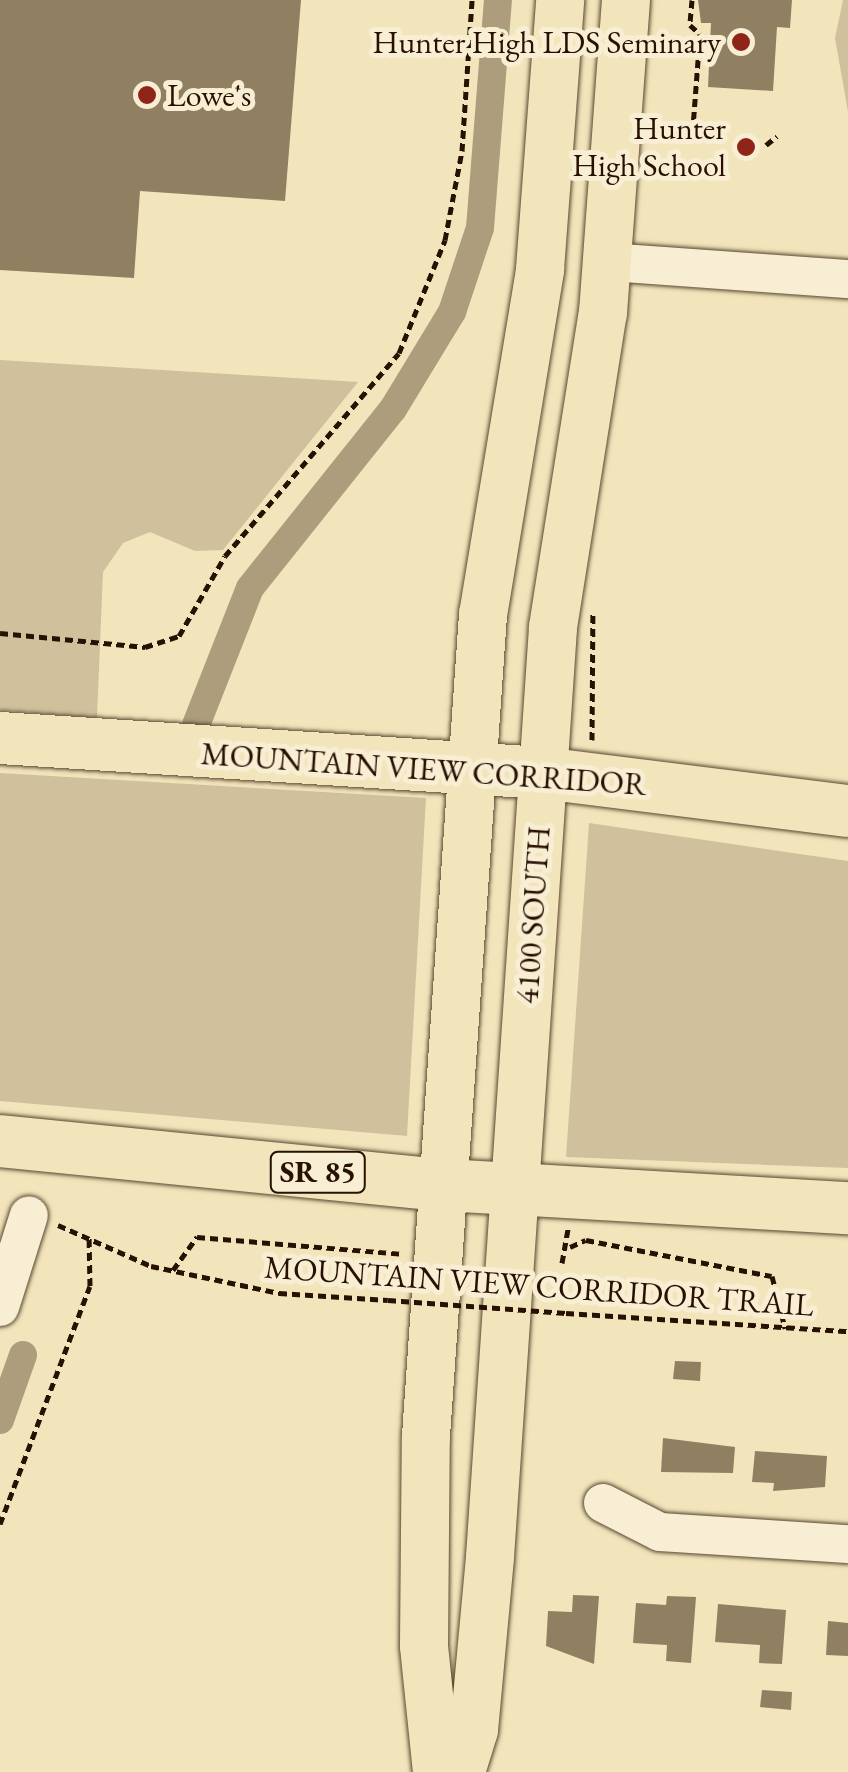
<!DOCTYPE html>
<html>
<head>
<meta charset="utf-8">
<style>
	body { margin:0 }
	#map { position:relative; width:848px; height:1772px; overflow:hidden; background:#f2e5bb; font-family:"EB Garamond",serif }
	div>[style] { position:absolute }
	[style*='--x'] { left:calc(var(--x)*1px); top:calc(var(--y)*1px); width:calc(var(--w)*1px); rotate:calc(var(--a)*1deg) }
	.green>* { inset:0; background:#d0c19c }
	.canal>* { height:28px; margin:-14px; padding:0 14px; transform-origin:14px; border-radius:14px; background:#ad9d7c }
	.building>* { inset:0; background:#917f62 }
	.path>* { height:5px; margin-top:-2.5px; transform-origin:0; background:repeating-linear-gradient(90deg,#281102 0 8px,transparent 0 13px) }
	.roads { filter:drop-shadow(0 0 2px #5a4630) drop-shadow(0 0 2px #5a4630) }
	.minor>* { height:38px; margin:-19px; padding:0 19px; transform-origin:19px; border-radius:19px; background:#f7eed3 }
	.major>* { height:48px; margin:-24px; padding:0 24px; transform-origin:24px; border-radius:24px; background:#f2e5bb }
	.highway>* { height:52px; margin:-26px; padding:0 26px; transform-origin:26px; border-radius:26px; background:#f2e5bb }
	.path-bridge>* { height:5px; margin-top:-2.5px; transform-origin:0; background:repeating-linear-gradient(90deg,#281102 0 8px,transparent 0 13px) }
	.dots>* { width:28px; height:28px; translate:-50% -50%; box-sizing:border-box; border:5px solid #f7eed3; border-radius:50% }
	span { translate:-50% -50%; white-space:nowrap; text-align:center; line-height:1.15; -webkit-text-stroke:10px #f7eed3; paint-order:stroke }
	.shield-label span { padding:2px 8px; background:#f7eed3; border:2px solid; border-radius:8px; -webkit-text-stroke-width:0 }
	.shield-label { font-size:30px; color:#281102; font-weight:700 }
	.poi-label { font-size:32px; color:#281102 }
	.right { translate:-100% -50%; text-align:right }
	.left { translate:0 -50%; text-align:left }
	.street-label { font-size:32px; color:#281102 }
</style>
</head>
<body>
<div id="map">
	<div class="green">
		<div style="clip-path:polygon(843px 0,848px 0,848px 112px,835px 38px)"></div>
		<div style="clip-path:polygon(0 360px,358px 382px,223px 550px,195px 551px,150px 532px,123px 543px,103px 572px,97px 718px,0 710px)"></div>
		<div style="clip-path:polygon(0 773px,426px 798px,407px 1136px,0 1101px)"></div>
		<div style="clip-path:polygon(589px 823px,848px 861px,848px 1168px,566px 1157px)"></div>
	</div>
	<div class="canal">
		<div style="--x:196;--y:725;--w:147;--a:-68.5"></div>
		<div style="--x:250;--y:588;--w:229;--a:-51.4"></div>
		<div style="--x:393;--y:409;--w:114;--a:-58.7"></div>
		<div style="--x:452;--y:312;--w:89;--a:-71.6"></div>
		<div style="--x:480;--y:228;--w:229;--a:-85.5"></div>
		<div style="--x:0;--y:1420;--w:69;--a:-70.5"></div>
	</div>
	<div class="building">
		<div style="clip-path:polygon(0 0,301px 0,285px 201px,140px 191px,134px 278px,0 270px)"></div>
		<div style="clip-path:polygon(698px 0,792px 0,790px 28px,777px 27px,773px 91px,708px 87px,711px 23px,701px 23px)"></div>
		<div style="clip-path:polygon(675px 1361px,701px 1362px,700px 1381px,673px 1379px)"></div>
		<div style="clip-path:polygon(663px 1438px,735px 1447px,733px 1473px,661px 1472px)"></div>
		<div style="clip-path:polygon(755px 1451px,827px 1456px,825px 1487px,773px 1491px,774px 1483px,752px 1482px)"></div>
		<div style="clip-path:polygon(573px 1595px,599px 1596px,594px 1664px,546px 1646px,548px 1611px,572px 1612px)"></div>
		<div style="clip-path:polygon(667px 1596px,696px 1597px,691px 1663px,666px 1661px,667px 1645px,633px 1643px,636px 1603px,666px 1605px)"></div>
		<div style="clip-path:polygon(718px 1604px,786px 1610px,782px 1664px,759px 1663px,760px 1645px,715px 1642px)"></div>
		<div style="clip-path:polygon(828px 1621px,848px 1623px,848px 1656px,826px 1655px)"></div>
		<div style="clip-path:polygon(762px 1690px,792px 1692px,791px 1710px,760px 1707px)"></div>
	</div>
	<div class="path">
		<div style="--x:692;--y:0;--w:25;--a:95"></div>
		<div style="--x:690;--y:25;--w:13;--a:42"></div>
		<div style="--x:700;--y:34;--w:107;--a:94.3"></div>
		<div style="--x:766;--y:145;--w:14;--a:-39"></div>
		<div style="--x:0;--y:633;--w:146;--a:5.5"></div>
		<div style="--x:145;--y:647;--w:36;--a:-18"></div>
		<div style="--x:179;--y:636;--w:92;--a:-60.1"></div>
		<div style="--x:225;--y:556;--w:267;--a:-49.4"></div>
		<div style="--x:399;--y:353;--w:122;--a:-67.8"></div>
		<div style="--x:445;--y:240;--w:91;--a:-79.2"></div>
		<div style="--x:462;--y:151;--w:151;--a:-86.2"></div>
		<div style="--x:592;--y:740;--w:128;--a:-89.6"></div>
		<div style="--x:58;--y:1225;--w:102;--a:23.8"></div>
		<div style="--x:151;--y:1266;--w:131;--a:11.9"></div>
		<div style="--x:279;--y:1293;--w:109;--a:3.7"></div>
		<div style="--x:570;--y:1247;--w:17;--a:-24"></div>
		<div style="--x:586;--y:1240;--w:189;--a:11"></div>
		<div style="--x:772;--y:1276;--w:54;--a:76"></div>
		<div style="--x:562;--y:1263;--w:36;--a:-80"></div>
		<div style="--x:173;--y:1270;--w:41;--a:-54"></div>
		<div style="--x:197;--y:1237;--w:206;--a:4.7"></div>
		<div style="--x:566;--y:1313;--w:283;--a:3.7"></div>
		<div style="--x:0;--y:1524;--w:254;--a:-69.3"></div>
		<div style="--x:90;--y:1286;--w:51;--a:-91.1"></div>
	</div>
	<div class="roads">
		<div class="minor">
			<div style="--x:609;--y:262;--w:240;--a:4.1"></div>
			<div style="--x:0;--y:1307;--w:96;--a:-72.5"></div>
			<div style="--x:603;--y:1503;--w:64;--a:27"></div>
			<div style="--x:660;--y:1532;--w:188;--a:3.7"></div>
		</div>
		<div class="major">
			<div style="--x:437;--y:1772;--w:127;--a:-95.9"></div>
			<div style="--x:424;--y:1646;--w:210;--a:-89.5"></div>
			<div style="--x:426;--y:1436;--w:823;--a:-86.03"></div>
			<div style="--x:483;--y:615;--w:351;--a:-80.6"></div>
			<div style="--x:540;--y:269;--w:270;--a:-85.7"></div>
			<div style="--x:461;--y:1772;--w:44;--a:-72.8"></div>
			<div style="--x:474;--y:1730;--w:174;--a:-84.7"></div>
			<div style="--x:490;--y:1557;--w:932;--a:-86.12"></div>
			<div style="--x:553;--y:627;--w:318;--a:-81"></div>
			<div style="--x:603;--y:313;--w:314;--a:-85.8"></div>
		</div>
		<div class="highway">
			<div style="--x:0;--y:738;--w:543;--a:3.69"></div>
			<div style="--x:542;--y:773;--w:308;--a:7.1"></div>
			<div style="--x:0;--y:1141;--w:446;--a:5.7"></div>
			<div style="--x:444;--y:1185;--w:405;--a:3.3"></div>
		</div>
	</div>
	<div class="path-bridge">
		<div style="--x:388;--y:1300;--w:178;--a:4.2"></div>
	</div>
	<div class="dots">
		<div style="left:741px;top:42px;background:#8f2418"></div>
		<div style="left:147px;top:95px;background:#8f2418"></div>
		<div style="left:746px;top:147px;background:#8f2418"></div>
	</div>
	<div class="shield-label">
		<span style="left:318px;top:1172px">SR 85</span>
	</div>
	<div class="poi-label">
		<span class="right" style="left:721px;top:42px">Hunter High LDS Seminary</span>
		<span class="left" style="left:167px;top:95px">Lowe's</span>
		<span class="right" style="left:726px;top:147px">Hunter<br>High School</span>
	</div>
	<div class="street-label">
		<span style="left:424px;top:769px;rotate:4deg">MOUNTAIN VIEW CORRIDOR</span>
		<span style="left:533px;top:915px;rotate:-86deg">4100 SOUTH</span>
		<span style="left:539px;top:1286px;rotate:4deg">MOUNTAIN VIEW CORRIDOR TRAIL</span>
	</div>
</div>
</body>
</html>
